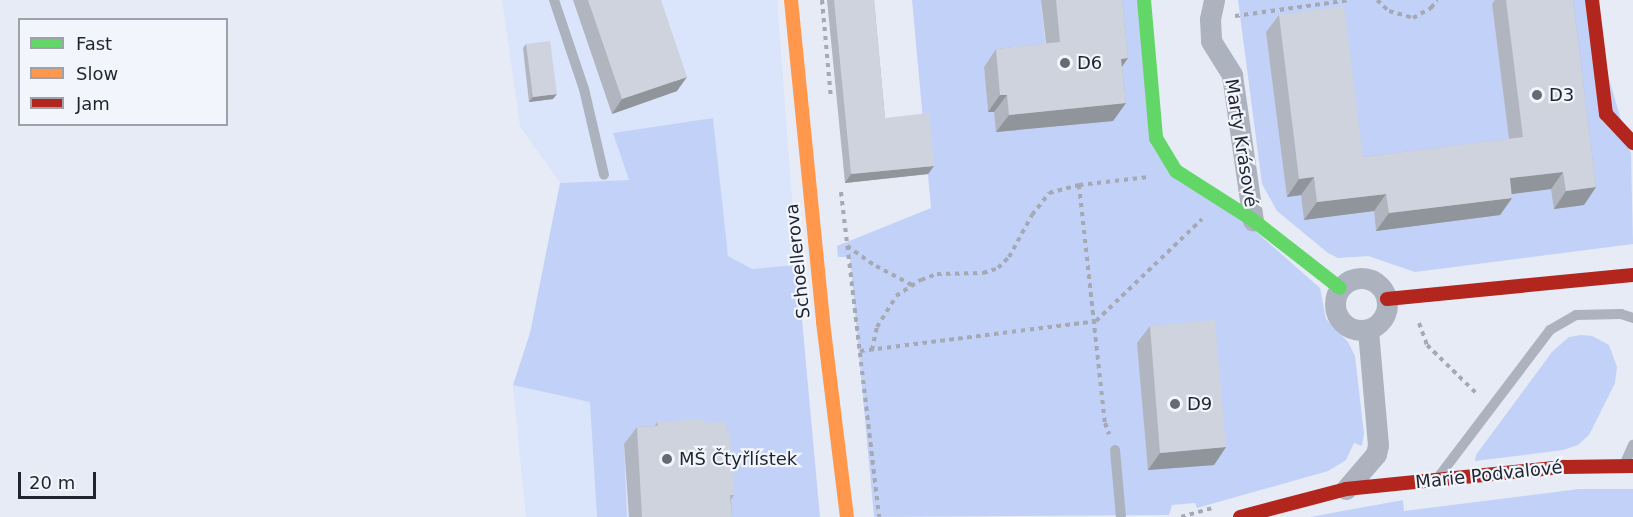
<!DOCTYPE html>
<html>
<head>
<meta charset="utf-8">
<style>
	body { margin:0 }
	#map { position:relative; width:1633px; height:517px; overflow:hidden; background:#e6ebf6; font-family:"DejaVu Sans",sans-serif }
	div>[style] { position:absolute }
	[style*='--x'] { left:calc(var(--x)*1px); top:calc(var(--y)*1px); width:calc(var(--w)*1px); rotate:calc(var(--a)*1deg) }
	.built>* { inset:0; background:#dae4fb }
	.green>* { inset:0; background:#c2d1f7 }
	.path>* { height:4px; margin-top:-2px; transform-origin:0; background:repeating-linear-gradient(90deg,#a5a9b3 0 4.5px,transparent 0 9px) }
	.lane>* { height:10px; margin:-5px; padding:0 5px; transform-origin:5px; border-radius:5px; background:#acb2be }
	.street>* { height:21px; margin:-10.5px; padding:0 10.5px; transform-origin:10.5px; border-radius:10.5px; background:#acb2be }
	.street>.ring { margin:-10.5px; padding:0; box-sizing:content-box; background:none; border:21px solid #acb2be; border-radius:50% }
	.fast>* { height:14px; margin:-7px; padding:0 7px; transform-origin:7px; border-radius:7px; background:#63d668 }
	.slow>* { height:14px; margin:-7px; padding:0 7px; transform-origin:7px; border-radius:7px; background:#ff974d }
	.jam>* { height:14px; margin:-7px; padding:0 7px; transform-origin:7px; border-radius:7px; background:#b3261e }
	.wall>* { inset:0; background:#b1b5bf }
	.shaded-wall>* { inset:0; background:#90949b }
	.building>* { inset:0; background:#ced3de }
	.dots>* { width:16px; height:16px; translate:-50% -50%; box-sizing:border-box; border:3px solid #f2f5fc; border-radius:50% }
	span { translate:-50% -50%; white-space:nowrap; text-align:center; line-height:1.15; -webkit-text-stroke:4.5px #f2f5fc; paint-order:stroke }
	.poi-label { font-size:18px; color:#1f2430 }
	.left { translate:0 -50%; text-align:left }
	.street-label { font-size:18px; color:#1f2430 }
	.legend { position:absolute; left:18px; top:18px; width:210px; height:108px; box-sizing:border-box; background:#f2f5fc; border:2px solid #9ea1aa; margin:0; padding:8px 10px; list-style:none; font-size:18px; color:#1f2430 }
	.legend li { display:flex; align-items:center; gap:12px; height:30px }
	.legend b { width:30px; border:2px solid #9ea1aa }
	.scale { position:absolute; left:18px; top:472px; width:78px; height:27px; box-sizing:border-box; border:3px solid #1f2430; border-top:0; padding-left:8px; font-size:18px; line-height:21px; white-space:nowrap; color:#1f2430; -webkit-text-stroke:4px #f2f5fc; paint-order:stroke }
</style>
</head>
<body>
<div id="map">
	<div class="built">
		<div style="clip-path:polygon(502px 0,777px 0,797px 265px,752px 269px,728px 256px,713px 118px,614px 133px,630px 180px,560px 183px,520px 126px)"></div>
		<div style="clip-path:polygon(513px 385px,590px 401px,820px 517px,526px 517px)"></div>
	</div>
	<div class="green">
		<div style="clip-path:polygon(912px 0,1041px 0,1047px 60px,984px 67px,988px 112px,994px 112px,1108px 0,1139px 0,1154px 142px,1320px 288px,1326px 319px,1348px 342px,1355px 356px,1364px 434px,1362px 446px,1354px 443px,1346px 460px,1328px 471px,1197px 508px,1195px 503px,1172px 505px,1169px 515px,874px 517px,850px 257px,838px 257px,837px 246px,931px 208px)"></div>
		<div style="clip-path:polygon(1238px 0,1526px 0,1492px 4px,1513px 168px,1301px 195px,1305px 220px,1374px 211px,1376px 230px,1497px 196px,1551px 189px,1559px 0,1586px 0,1631px 154px,1633px 244px,1415px 272px,1368px 256px,1338px 258px,1328px 253px,1277px 211px,1262px 184px)"></div>
		<div style="clip-path:polygon(713px 118px,728px 256px,752px 269px,797px 265px,820px 517px,718px 517px,624px 445px,627px 517px,597px 517px,590px 402px,513px 385px,530px 333px,560px 183px,629px 180px,613px 133px)"></div>
		<div style="clip-path:polygon(1581px 335px,1592px 336px,1609px 345px,1617px 367px,1615px 383px,1589px 435px,1578px 445px,1563px 450px,1475px 461px,1476px 455px,1552px 352px,1569px 337px)"></div>
		<div style="clip-path:polygon(1579px 489px,1633px 489px,1633px 517px,1310px 517px,1403px 500px,1404px 511px)"></div>
	</div>
	<div class="path">
		<div style="--x:822;--y:0;--w:98;--a:84.8"></div>
		<div style="--x:1377;--y:0;--w:16;--a:43"></div>
		<div style="--x:1389;--y:11;--w:25;--a:16"></div>
		<div style="--x:1413;--y:18;--w:21;--a:-29"></div>
		<div style="--x:1431;--y:8;--w:10;--a:-53"></div>
		<div style="--x:1235;--y:16;--w:116;--a:-7.9"></div>
		<div style="--x:1079;--y:185;--w:239;--a:83.8"></div>
		<div style="--x:1105;--y:423;--w:12;--a:70"></div>
		<div style="--x:841;--y:192;--w:327;--a:83.3"></div>
		<div style="--x:847;--y:246;--w:35;--a:35"></div>
		<div style="--x:876;--y:266;--w:41;--a:27.8"></div>
		<div style="--x:1419;--y:323;--w:23;--a:70"></div>
		<div style="--x:1427;--y:345;--w:71;--a:44.4"></div>
		<div style="--x:872;--y:350;--w:24;--a:-78"></div>
		<div style="--x:877;--y:327;--w:36;--a:-58"></div>
		<div style="--x:896;--y:296;--w:30;--a:-33"></div>
		<div style="--x:921;--y:280;--w:17;--a:-21"></div>
		<div style="--x:937;--y:274;--w:46;--a:-1.2"></div>
		<div style="--x:983;--y:273;--w:16;--a:-18"></div>
		<div style="--x:998;--y:268;--w:16;--a:-45"></div>
		<div style="--x:1009;--y:257;--w:48;--a:-61.3"></div>
		<div style="--x:1032;--y:215;--w:28;--a:-52"></div>
		<div style="--x:1049;--y:193;--w:31;--a:-15"></div>
		<div style="--x:1079;--y:185;--w:70;--a:-6.5"></div>
		<div style="--x:860;--y:351;--w:238;--a:-7.2"></div>
		<div style="--x:1096;--y:321;--w:147;--a:-43.9"></div>
		<div style="--x:1181;--y:517;--w:35;--a:-16"></div>
	</div>
	<div class="lane">
		<div style="--x:554;--y:0;--w:94;--a:71.4"></div>
		<div style="--x:584;--y:89;--w:88;--a:76.9"></div>
		<div style="--x:1115;--y:450;--w:67;--a:84.9"></div>
		<div style="--x:1625;--y:463;--w:20;--a:-66"></div>
		<div style="--x:1440;--y:475;--w:182;--a:-52.8"></div>
		<div style="--x:1550;--y:330;--w:30;--a:-30"></div>
		<div style="--x:1576;--y:315;--w:45;--a:-1.3"></div>
		<div style="--x:1621;--y:314;--w:13;--a:18"></div>
	</div>
	<div class="street">
		<div style="--x:1214;--y:0;--w:19;--a:102"></div>
		<div style="--x:1210;--y:19;--w:22;--a:87"></div>
		<div style="--x:1211;--y:41;--w:40;--a:58"></div>
		<div style="--x:1232;--y:75;--w:147;--a:81.8"></div>
		<div class="ring" style="left:1335px;top:278px;width:31px;height:31px"></div>
		<div style="--x:1346;--y:489;--w:46;--a:-49.4"></div>
		<div style="--x:1376;--y:454;--w:9;--a:-77"></div>
		<div style="--x:1378;--y:445;--w:115;--a:-95"></div>
	</div>
	<div class="fast">
		<div style="--x:1144;--y:0;--w:139;--a:85"></div>
		<div style="--x:1156;--y:138;--w:39;--a:59"></div>
		<div style="--x:1176;--y:171;--w:91;--a:32.5"></div>
		<div style="--x:1253;--y:220;--w:110;--a:38"></div>
	</div>
	<div class="slow">
		<div style="--x:791;--y:0;--w:324;--a:84.3"></div>
		<div style="--x:823;--y:322;--w:196;--a:83"></div>
	</div>
	<div class="jam">
		<div style="--x:1592;--y:0;--w:115;--a:83"></div>
		<div style="--x:1606;--y:114;--w:40;--a:47"></div>
		<div style="--x:1387;--y:299;--w:247;--a:-5.6"></div>
		<div style="--x:1240;--y:517;--w:110;--a:-14.8"></div>
		<div style="--x:1346;--y:489;--w:219;--a:-5.8"></div>
		<div style="--x:1564;--y:467;--w:69;--a:-0.8"></div>
	</div>
	<div class="wall">
		<div style="clip-path:polygon(573px 0,661px 0,677px 91px,612px 114px)"></div>
		<div style="clip-path:polygon(827px 0,874px 0,885px 118px,934px 166px,928px 174px,845px 183px)"></div>
		<div style="clip-path:polygon(1041px 0,1122px 0,1128px 58px,1122px 67px,1126px 103px,1113px 121px,996px 132px,994px 112px,988px 112px,984px 67px,996px 49px,1046px 44px)"></div>
		<div style="clip-path:polygon(1495px 0,1573px 0,1596px 187px,1584px 205px,1554px 209px,1551px 189px,1511px 194px,1512px 198px,1500px 215px,1376px 231px,1374px 211px,1304px 220px,1301px 195px,1287px 197px,1266px 32px,1279px 15px,1363px 157px,1509px 139px,1492px 4px)"></div>
		<div style="clip-path:polygon(526px 44px,553px 99px,529px 102px,523px 48px)"></div>
		<div style="clip-path:polygon(1150px 326px,1226px 447px,1214px 465px,1148px 470px,1137px 343px)"></div>
		<div style="clip-path:polygon(657px 422px,705px 423px,727px 434px,734px 495px,731px 500px,732px 517px,629px 517px,624px 444px,637px 427px,655px 426px)"></div>
	</div>
	<div class="shaded-wall">
		<div style="clip-path:polygon(1128px 58px,1116px 75px,1121px 59px)"></div>
		<div style="clip-path:polygon(687px 77px,677px 91px,612px 114px,622px 99px)"></div>
		<div style="clip-path:polygon(557px 94px,553px 99px,529px 102px,533px 97px)"></div>
		<div style="clip-path:polygon(1000px 95px,1007px 95px,994px 112px,988px 112px)"></div>
		<div style="clip-path:polygon(1126px 103px,1113px 121px,996px 132px,1009px 115px)"></div>
		<div style="clip-path:polygon(934px 166px,928px 174px,845px 183px,851px 174px)"></div>
		<div style="clip-path:polygon(1563px 172px,1551px 189px,1497px 196px,1510px 178px)"></div>
		<div style="clip-path:polygon(1314px 177px,1301px 195px,1287px 197px,1299px 179px)"></div>
		<div style="clip-path:polygon(1596px 187px,1584px 205px,1554px 209px,1566px 191px)"></div>
		<div style="clip-path:polygon(1386px 194px,1374px 211px,1304px 220px,1317px 202px)"></div>
		<div style="clip-path:polygon(1512px 198px,1500px 215px,1376px 231px,1389px 213px)"></div>
		<div style="clip-path:polygon(1226px 447px,1214px 465px,1148px 470px,1160px 453px)"></div>
	</div>
	<div class="building">
		<div style="clip-path:polygon(588px 0,661px 0,687px 77px,622px 99px)"></div>
		<div style="clip-path:polygon(834px 0,874px 0,885px 118px,929px 113px,934px 166px,851px 174px)"></div>
		<div style="clip-path:polygon(1056px 0,1122px 0,1128px 58px,1121px 59px,1126px 103px,1009px 115px,1007px 95px,1000px 95px,996px 49px,1060px 42px)"></div>
		<div style="clip-path:polygon(1506px 0,1573px 0,1596px 187px,1566px 191px,1563px 172px,1510px 178px,1512px 198px,1389px 213px,1386px 194px,1317px 202px,1314px 177px,1299px 179px,1279px 15px,1344px 6px,1363px 157px,1523px 137px)"></div>
		<div style="clip-path:polygon(550px 41px,557px 94px,533px 97px,526px 44px)"></div>
		<div style="clip-path:polygon(1215px 320px,1226px 447px,1160px 453px,1150px 326px)"></div>
		<div style="clip-path:polygon(705px 419px,705px 423px,726px 422px,727px 434px,730px 434px,734px 495px,730px 495px,732px 517px,642px 517px,637px 427px,658px 426px,657px 422px)"></div>
	</div>
	<div class="dots">
		<div style="left:1065px;top:63px;background:#656a75"></div>
		<div style="left:1537px;top:95px;background:#656a75"></div>
		<div style="left:1175px;top:404px;background:#656a75"></div>
		<div style="left:667px;top:459px;background:#656a75"></div>
	</div>
	<div class="poi-label">
		<span class="left" style="left:1077px;top:63px">D6</span>
		<span class="left" style="left:1549px;top:95px">D3</span>
		<span class="left" style="left:1187px;top:404px">D9</span>
		<span class="left" style="left:679px;top:459px">MŠ Čtyřlístek</span>
	</div>
	<div class="street-label">
		<span style="left:1241px;top:143px;rotate:81deg">Marty Krásové</span>
		<span style="left:798px;top:261px;rotate:-96deg">Schoellerova</span>
		<span style="left:1489px;top:475px;rotate:-6deg">Marie Podvalové</span>
	</div>
	<ul class="legend">
	<li><b style="height:8px;background:#63d668"></b>Fast</li>
	<li><b style="height:8px;background:#ff974d"></b>Slow</li>
	<li><b style="height:8px;background:#b3261e"></b>Jam</li>
	</ul>
	<div class="scale">20 m</div>
</div>
</body>
</html>
